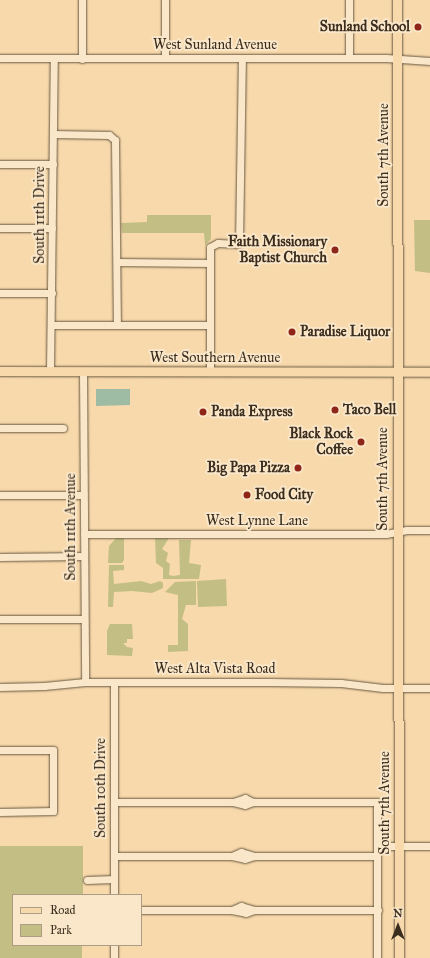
<!DOCTYPE html>
<html>
<head>
<meta charset="utf-8">
<style>
	body { margin:0 }
	#map { position:relative; width:430px; height:958px; overflow:hidden; background:#f7d9ab; font-family:"IM FELL Great Primer",serif }
	div>[style] { position:absolute }
	[style*='--x'] { left:calc(var(--x)*1px); top:calc(var(--y)*1px); width:calc(var(--w)*1px); rotate:calc(var(--a)*1deg) }
	.green>* { inset:0; background:#c3be84 }
	.water>* { inset:0; background:#9ebba4 }
	.roads { filter:drop-shadow(0 0 1px #695841) drop-shadow(0 0 1px #695841) }
	.minor>* { height:7px; margin:-3.5px; padding:0 3.5px; transform-origin:3.5px; border-radius:3.5px; background:#fae6c8 }
	.major>* { height:9px; margin:-4.5px; padding:0 4.5px; transform-origin:4.5px; border-radius:4.5px; background:#f7d9ab }
	.dots>* { width:11px; height:11px; translate:-50% -50%; box-sizing:border-box; border:2px solid #fae6c8; border-radius:50% }
	span { translate:-50% -50%; white-space:nowrap; text-align:center; line-height:1.15; -webkit-text-stroke:4px #fae6c8; paint-order:stroke }
	.poi-label { font-size:14px; color:#3a2d1e; font-weight:700 }
	.right { translate:-100% -50%; text-align:right }
	.left { translate:0 -50%; text-align:left }
	.street-label { font-size:14px; color:#3a2d1e }
	.legend { position:absolute; left:12px; top:894px; width:130px; height:52px; box-sizing:border-box; background:#fae6c8; border:1px solid #ad9c84; margin:0; padding:5px 7px; list-style:none; font-size:12px; color:#3a2d1e }
	.legend li { display:flex; align-items:center; gap:8px; height:20px }
	.legend b { width:20px; border:1px solid #ad9c84 }
	.north { position:absolute; left:378px; top:906px; width:40px; height:40px; -webkit-text-stroke:3px #fae6c8; paint-order:stroke; rotate:0deg; font-size:11px; font-weight:700; line-height:16px; text-align:center; color:#3a2d1e }
	.north::after { content:''; display:block; margin:auto; width:14px; height:18px; background:#3a2d1e; clip-path:polygon(50% 0,100% 100%,50% 72%,0 100%) }
</style>
</head>
<body>
<div id="map">
	<div class="green">
		<div style="clip-path:polygon(147px 215px,211px 215px,211px 239px,205px 245px,204px 233px,122px 233px,121px 223px,147px 222px)"></div>
		<div style="clip-path:polygon(414px 220px,430px 220px,430px 273px,415px 271px)"></div>
		<div style="clip-path:polygon(117px 537px,124px 538px,124px 560px,122px 563px,108px 563px,109px 546px)"></div>
		<div style="clip-path:polygon(155px 538px,169px 538px,162px 549px,168px 553px,166px 561px,170px 564px,169px 575px,173px 576px,180px 575px,179px 540px,191px 540px,189px 563px,201px 565px,199px 579px,163px 579px,163px 568px,156px 563px)"></div>
		<div style="clip-path:polygon(109px 565px,124px 565px,124px 570px,113px 571px,114px 584px,141px 581px,151px 584px,160px 581px,163px 583px,163px 588px,152px 593px,132px 591px,114px 592px,113px 607px,108px 607px)"></div>
		<div style="clip-path:polygon(226px 579px,227px 606px,198px 607px,197px 581px)"></div>
		<div style="clip-path:polygon(196px 581px,196px 605px,186px 605px,182px 619px,188px 624px,188px 651px,168px 652px,168px 645px,178px 645px,178px 595px,165px 592px,175px 582px)"></div>
		<div style="clip-path:polygon(110px 624px,132px 624px,133px 639px,127px 639px,127px 643px,123px 643px,127px 647px,133px 648px,132px 656px,107px 655px,107px 631px)"></div>
		<div style="clip-path:polygon(0 846px,83px 846px,83px 895px,13px 895px,13px 945px,82px 945px,82px 958px,0 958px)"></div>
	</div>
	<div class="water">
		<div style="clip-path:polygon(96px 389px,130px 389px,130px 405px,96px 406px)"></div>
	</div>
	<div class="roads">
		<div class="minor">
			<div style="--x:349;--y:0;--w:58;--a:90"></div>
			<div style="--x:0;--y:58;--w:386;--a:0"></div>
			<div style="--x:386;--y:58;--w:44;--a:3.9"></div>
			<div style="--x:165;--y:58;--w:58;--a:-90"></div>
			<div style="--x:82;--y:59;--w:59;--a:-90"></div>
			<div style="--x:53;--y:134;--w:56;--a:1"></div>
			<div style="--x:109;--y:135;--w:8;--a:40"></div>
			<div style="--x:115;--y:140;--w:185;--a:89.4"></div>
			<div style="--x:0;--y:164;--w:53;--a:0"></div>
			<div style="--x:0;--y:228;--w:52;--a:0"></div>
			<div style="--x:117;--y:262;--w:93;--a:0.6"></div>
			<div style="--x:0;--y:293;--w:52;--a:0"></div>
			<div style="--x:52;--y:325;--w:158;--a:0"></div>
			<div style="--x:50;--y:371;--w:312;--a:-89.3"></div>
			<div style="--x:83;--y:371;--w:311;--a:89.6"></div>
			<div style="--x:210;--y:372;--w:125;--a:-90"></div>
			<div style="--x:210;--y:247;--w:9;--a:-27"></div>
			<div style="--x:218;--y:243;--w:21;--a:3"></div>
			<div style="--x:239;--y:244;--w:186;--a:-89.1"></div>
			<div style="--x:0;--y:428;--w:63;--a:0"></div>
			<div style="--x:0;--y:495;--w:83;--a:0"></div>
			<div style="--x:84;--y:534;--w:302;--a:0"></div>
			<div style="--x:386;--y:534;--w:21;--a:-11"></div>
			<div style="--x:407;--y:530;--w:23;--a:0"></div>
			<div style="--x:0;--y:557;--w:84;--a:-0.7"></div>
			<div style="--x:0;--y:619;--w:84;--a:0"></div>
			<div style="--x:114;--y:682;--w:213;--a:90"></div>
			<div style="--x:0;--y:687;--w:44;--a:-1.3"></div>
			<div style="--x:44;--y:686;--w:41;--a:-5.6"></div>
			<div style="--x:85;--y:682;--w:184;--a:0"></div>
			<div style="--x:269;--y:682;--w:72;--a:0.8"></div>
			<div style="--x:341;--y:683;--w:42;--a:6.8"></div>
			<div style="--x:383;--y:688;--w:47;--a:0"></div>
			<div style="--x:0;--y:750;--w:53;--a:0"></div>
			<div style="--x:53;--y:750;--w:61;--a:90"></div>
			<div style="--x:53;--y:811;--w:53;--a:178.9"></div>
			<div style="--x:114;--y:802;--w:119;--a:0"></div>
			<div style="--x:233;--y:802;--w:12;--a:14"></div>
			<div style="--x:245;--y:805;--w:9;--a:-21"></div>
			<div style="--x:253;--y:802;--w:124;--a:0"></div>
			<div style="--x:377;--y:802;--w:156;--a:90"></div>
			<div style="--x:233;--y:802;--w:13;--a:-18"></div>
			<div style="--x:245;--y:798;--w:9;--a:27"></div>
			<div style="--x:377;--y:846;--w:53;--a:0"></div>
			<div style="--x:114;--y:856;--w:118;--a:0"></div>
			<div style="--x:232;--y:856;--w:13;--a:13"></div>
			<div style="--x:245;--y:859;--w:9;--a:-18"></div>
			<div style="--x:254;--y:856;--w:123;--a:0"></div>
			<div style="--x:232;--y:856;--w:10;--a:-24"></div>
			<div style="--x:241;--y:852;--w:14;--a:17"></div>
			<div style="--x:87;--y:880;--w:27;--a:-2"></div>
			<div style="--x:141;--y:910;--w:91;--a:0"></div>
			<div style="--x:232;--y:910;--w:14;--a:12"></div>
			<div style="--x:246;--y:913;--w:9;--a:-21"></div>
			<div style="--x:254;--y:910;--w:124;--a:0"></div>
			<div style="--x:232;--y:910;--w:10;--a:-24"></div>
			<div style="--x:241;--y:906;--w:14;--a:17"></div>
			<div style="--x:114;--y:945;--w:13;--a:90"></div>
		</div>
		<div class="major">
			<div style="--x:397;--y:0;--w:958;--a:89.88"></div>
			<div style="--x:0;--y:371;--w:430;--a:0.1"></div>
		</div>
	</div>
	<div class="dots">
		<div style="left:418px;top:27px;background:#8f2418"></div>
		<div style="left:335px;top:250px;background:#8f2418"></div>
		<div style="left:292px;top:332px;background:#8f2418"></div>
		<div style="left:335px;top:410px;background:#8f2418"></div>
		<div style="left:203px;top:412px;background:#8f2418"></div>
		<div style="left:361px;top:442px;background:#8f2418"></div>
		<div style="left:298px;top:468px;background:#8f2418"></div>
		<div style="left:247px;top:495px;background:#8f2418"></div>
	</div>
	<div class="poi-label">
		<span class="right" style="left:410px;top:27px">Sunland School</span>
		<span class="right" style="left:327px;top:250px">Faith Missionary<br>Baptist Church</span>
		<span class="left" style="left:300px;top:332px">Paradise Liquor</span>
		<span class="left" style="left:343px;top:410px">Taco Bell</span>
		<span class="left" style="left:211px;top:412px">Panda Express</span>
		<span class="right" style="left:353px;top:442px">Black Rock<br>Coffee</span>
		<span class="right" style="left:290px;top:468px">Big Papa Pizza</span>
		<span class="left" style="left:255px;top:495px">Food City</span>
	</div>
	<div class="street-label">
		<span style="left:215px;top:45px">West Sunland Avenue</span>
		<span style="left:384px;top:155px;rotate:-90deg">South 7th Avenue</span>
		<span style="left:40px;top:215px;rotate:-90deg">South 11th Drive</span>
		<span style="left:215px;top:358px">West Southern Avenue</span>
		<span style="left:383px;top:479px;rotate:-90deg">South 7th Avenue</span>
		<span style="left:257px;top:521px">West Lynne Lane</span>
		<span style="left:71px;top:527px;rotate:-90deg">South 11th Avenue</span>
		<span style="left:215px;top:669px">West Alta Vista Road</span>
		<span style="left:101px;top:788px;rotate:-90deg">South 10th Drive</span>
		<span style="left:385px;top:803px;rotate:-90deg">South 7th Avenue</span>
	</div>
	<ul class="legend">
	<li><b style="height:5px;background:#f7d9ab"></b>Road</li>
	<li><b style="height:11px;background:#c3be84"></b>Park</li>
	</ul>
	<div class="north">N</div>
</div>
</body>
</html>
